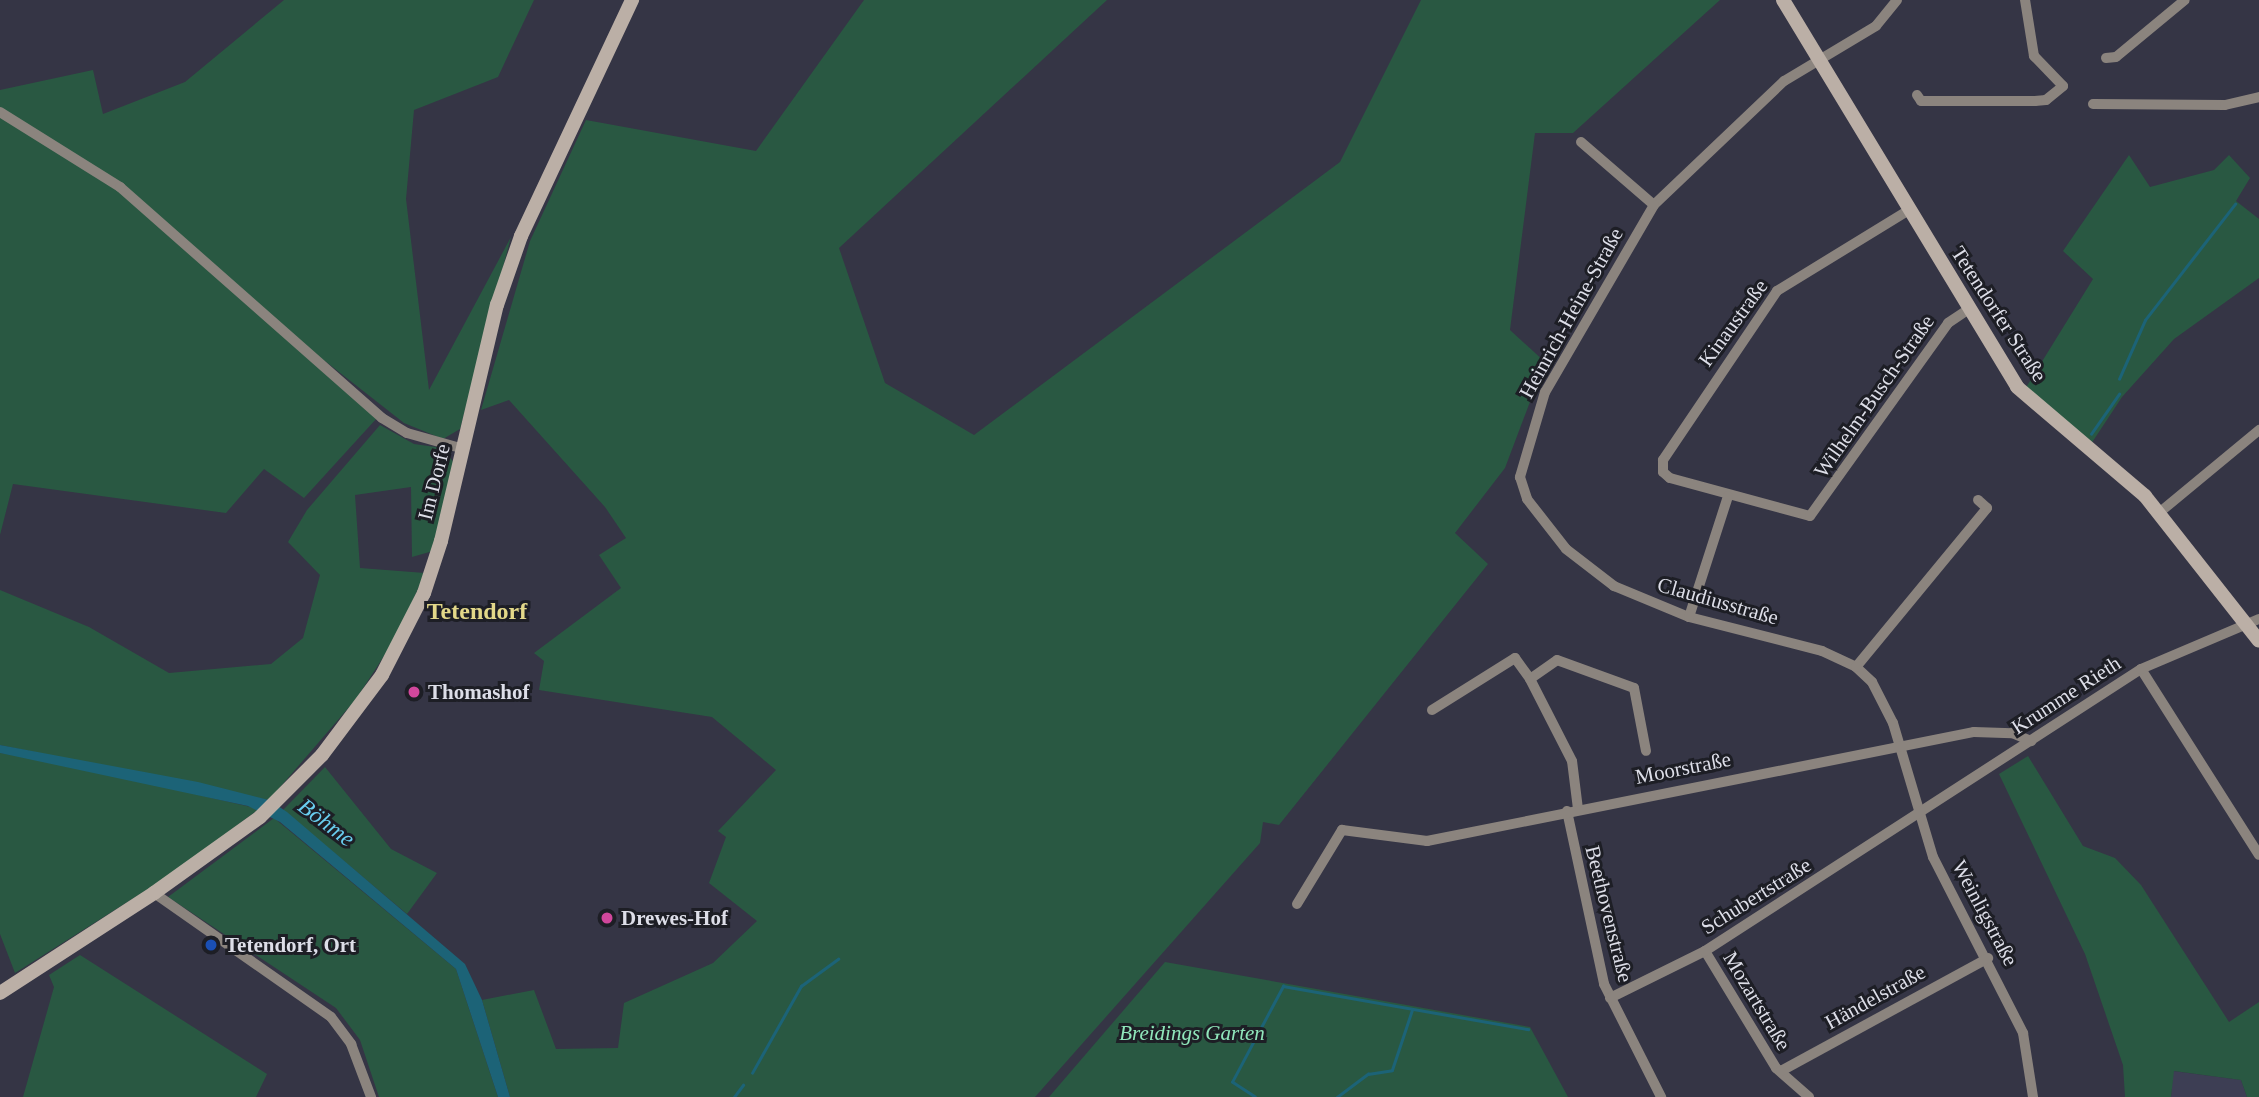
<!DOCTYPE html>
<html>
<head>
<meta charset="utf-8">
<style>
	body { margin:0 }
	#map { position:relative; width:2259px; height:1097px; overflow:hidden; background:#353545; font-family:"Times New Roman",serif }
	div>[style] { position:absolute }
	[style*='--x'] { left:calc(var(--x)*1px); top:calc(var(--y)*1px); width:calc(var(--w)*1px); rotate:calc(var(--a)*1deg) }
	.built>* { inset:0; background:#3d3e54 }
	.green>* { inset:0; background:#295842 }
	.water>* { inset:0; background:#1c6377 }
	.stream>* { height:2.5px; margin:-1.25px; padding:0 1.25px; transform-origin:1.25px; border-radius:1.25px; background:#1c6377 }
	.street>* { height:10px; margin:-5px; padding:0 5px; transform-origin:5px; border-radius:5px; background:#8b847e }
	.secondary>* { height:14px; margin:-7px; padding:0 7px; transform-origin:7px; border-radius:7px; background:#bbafa6 }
	.dots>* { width:19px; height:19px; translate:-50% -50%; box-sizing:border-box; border:4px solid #1d1e25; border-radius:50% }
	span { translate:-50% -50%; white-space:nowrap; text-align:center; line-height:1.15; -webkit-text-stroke:6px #1d1e25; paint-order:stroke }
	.street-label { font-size:21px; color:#dddee8 }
	.poi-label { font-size:21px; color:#dddee8; font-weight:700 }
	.left { translate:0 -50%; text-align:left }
	.park-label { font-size:21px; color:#90e7bb; font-style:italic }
	.water-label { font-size:23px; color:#69ceef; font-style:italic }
	.quarter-label { font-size:24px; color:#e3d889; font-weight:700 }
</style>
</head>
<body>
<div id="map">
	<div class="built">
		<div style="clip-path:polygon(2173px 1071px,2241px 1080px,2247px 1097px,2171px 1097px)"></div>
	</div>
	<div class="green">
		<div style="clip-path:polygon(284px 0,534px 0,498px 77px,414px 110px,406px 199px,429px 390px,511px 237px,460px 429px,443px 439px,404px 423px,325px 361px,319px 365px,377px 418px,304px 498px,264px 469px,226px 513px,13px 484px,0 535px,0 90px,93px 70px,103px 114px,185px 82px)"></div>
		<div style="clip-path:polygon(864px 0,1107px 0,839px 248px,885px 383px,974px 435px,1340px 162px,1421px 0,1720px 0,1573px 133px,1535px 133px,1510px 330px,1545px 362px,1505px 468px,1455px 533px,1488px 564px,1279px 825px,1263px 822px,1260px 843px,1035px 1097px,510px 1097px,482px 1000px,534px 990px,556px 1049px,618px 1048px,624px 1003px,713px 963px,757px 921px,709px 883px,726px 837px,718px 831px,776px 770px,712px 717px,539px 690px,544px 661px,534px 653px,621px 588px,599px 555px,626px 538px,605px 507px,509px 400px,481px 410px,530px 241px,586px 120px,756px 151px)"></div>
		<div style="clip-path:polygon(2129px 155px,2150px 187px,2214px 170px,2229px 155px,2250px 178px,2236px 201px,2259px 219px,2259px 278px,2174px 339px,2122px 397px,2091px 444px,2025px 389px,2093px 279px,2063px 251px)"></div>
		<div style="clip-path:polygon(380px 425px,414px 444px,443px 448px,454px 463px,433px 551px,412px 557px,411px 487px,355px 495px,360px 568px,425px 573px,397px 636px,356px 699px,269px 800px,0 745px,0 590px,89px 627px,169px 673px,271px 664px,303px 638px,320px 575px,288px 542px,307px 510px)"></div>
		<div style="clip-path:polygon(0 753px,53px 761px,259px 809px,167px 877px,15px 973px,0 934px)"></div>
		<div style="clip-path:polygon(2028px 756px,2083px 846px,2115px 858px,2141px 885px,2229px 1022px,2259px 1002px,2259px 1097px,2247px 1097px,2241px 1080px,2174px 1071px,2171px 1097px,2125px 1097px,2123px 1065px,2085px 954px,1999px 774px)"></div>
		<div style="clip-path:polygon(325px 767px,391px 849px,437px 873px,407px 914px,283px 810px)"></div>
		<div style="clip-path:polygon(274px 818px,456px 969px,498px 1097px,379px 1097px,360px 1040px,336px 1008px,168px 897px)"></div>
		<div style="clip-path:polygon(80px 955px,267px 1074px,256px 1097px,23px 1097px,54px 987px,49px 975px)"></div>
		<div style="clip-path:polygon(1165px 962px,1530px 1027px,1568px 1097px,1049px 1097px)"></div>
	</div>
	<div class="water">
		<div style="clip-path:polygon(0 745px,198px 782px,269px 800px,287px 812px,465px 964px,482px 1000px,510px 1097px,498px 1097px,456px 969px,280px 822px,248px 806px,0 753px)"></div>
	</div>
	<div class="stream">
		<div style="--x:2119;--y:379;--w:64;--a:-66.2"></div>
		<div style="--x:2145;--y:320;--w:147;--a:-52.2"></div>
		<div style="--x:2091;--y:434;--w:49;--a:-55"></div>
		<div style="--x:752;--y:1073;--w:100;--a:-60.6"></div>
		<div style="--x:801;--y:986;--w:46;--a:-36.1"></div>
		<div style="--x:734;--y:1097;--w:15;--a:-53"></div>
		<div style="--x:1255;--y:1097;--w:27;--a:-147"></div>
		<div style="--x:1232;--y:1082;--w:109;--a:-62"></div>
		<div style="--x:1283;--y:986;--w:249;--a:10"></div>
		<div style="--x:1337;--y:1097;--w:39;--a:-37"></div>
		<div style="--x:1368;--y:1074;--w:24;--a:-9"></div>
		<div style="--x:1392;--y:1070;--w:63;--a:-71.6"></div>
	</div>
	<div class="street">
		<div style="--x:1897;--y:0;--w:33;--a:129"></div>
		<div style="--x:1876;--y:26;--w:107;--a:149.1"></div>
		<div style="--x:1784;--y:81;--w:180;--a:136.4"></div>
		<div style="--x:1654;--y:205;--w:216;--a:120.2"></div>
		<div style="--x:1545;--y:392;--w:89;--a:106.4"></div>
		<div style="--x:1520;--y:477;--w:23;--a:72"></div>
		<div style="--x:1527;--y:499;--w:63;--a:52"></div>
		<div style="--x:1566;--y:549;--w:61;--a:37.6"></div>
		<div style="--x:1614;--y:586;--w:81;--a:22.5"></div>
		<div style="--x:1689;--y:617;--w:137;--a:14.3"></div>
		<div style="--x:1822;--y:651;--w:38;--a:25"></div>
		<div style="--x:1856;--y:667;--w:22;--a:43"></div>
		<div style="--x:1872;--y:682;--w:46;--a:62.9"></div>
		<div style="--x:1893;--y:723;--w:140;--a:73.4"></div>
		<div style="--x:1933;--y:857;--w:198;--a:62.9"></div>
		<div style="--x:2023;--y:1033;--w:65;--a:81.1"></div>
		<div style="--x:2106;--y:58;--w:10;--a:-6"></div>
		<div style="--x:2116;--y:57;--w:89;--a:-39.6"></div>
		<div style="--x:1917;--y:95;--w:7;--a:56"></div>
		<div style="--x:1921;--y:101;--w:114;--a:0"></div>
		<div style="--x:2035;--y:101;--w:11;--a:-5"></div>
		<div style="--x:2046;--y:100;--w:22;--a:-39"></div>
		<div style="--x:2063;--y:86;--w:42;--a:-134"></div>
		<div style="--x:2034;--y:56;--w:57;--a:-99.1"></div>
		<div style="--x:2093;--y:104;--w:132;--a:0.4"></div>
		<div style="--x:2225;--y:105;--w:35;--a:-13"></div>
		<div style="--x:0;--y:112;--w:142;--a:32"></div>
		<div style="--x:120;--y:187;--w:349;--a:41.4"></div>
		<div style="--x:382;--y:418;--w:29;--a:31"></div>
		<div style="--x:407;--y:433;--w:59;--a:15.7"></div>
		<div style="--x:1581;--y:142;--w:96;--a:40.8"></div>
		<div style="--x:1909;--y:210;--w:155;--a:148.5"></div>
		<div style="--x:1777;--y:291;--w:204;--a:124"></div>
		<div style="--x:1663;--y:460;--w:12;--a:90"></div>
		<div style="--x:1663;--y:472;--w:9;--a:41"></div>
		<div style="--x:1670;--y:478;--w:145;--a:15.2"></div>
		<div style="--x:1810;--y:516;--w:237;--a:-54.4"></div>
		<div style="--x:1948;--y:323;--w:25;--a:-34"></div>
		<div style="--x:2160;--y:512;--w:129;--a:-39.6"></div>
		<div style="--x:1689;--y:617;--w:127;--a:-72.1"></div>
		<div style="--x:1856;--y:667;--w:206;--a:-50.5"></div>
		<div style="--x:1987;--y:508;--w:12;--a:-138"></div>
		<div style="--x:2141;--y:669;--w:220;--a:57.6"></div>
		<div style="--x:1432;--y:710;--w:98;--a:-32.1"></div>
		<div style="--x:1515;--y:658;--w:26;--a:54"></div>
		<div style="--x:1578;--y:809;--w:48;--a:-97.1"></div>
		<div style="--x:1572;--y:761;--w:92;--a:-117.1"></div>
		<div style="--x:1530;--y:679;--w:33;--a:-35"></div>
		<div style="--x:1557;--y:660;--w:82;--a:20"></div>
		<div style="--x:1634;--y:688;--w:64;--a:79.2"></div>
		<div style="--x:1567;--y:811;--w:177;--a:77.9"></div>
		<div style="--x:1604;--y:984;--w:127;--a:63.2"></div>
		<div style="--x:154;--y:893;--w:216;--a:35"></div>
		<div style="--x:331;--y:1017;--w:34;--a:53"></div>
		<div style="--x:351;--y:1044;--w:57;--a:69.3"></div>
		<div style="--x:1297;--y:904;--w:87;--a:-58.7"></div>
		<div style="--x:1342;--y:830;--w:86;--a:7.4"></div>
		<div style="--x:1427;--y:841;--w:558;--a:-11.27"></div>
		<div style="--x:1974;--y:732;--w:38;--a:2"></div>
		<div style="--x:2012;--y:733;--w:21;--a:23"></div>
		<div style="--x:1705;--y:951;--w:137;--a:58.7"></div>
		<div style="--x:1776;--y:1068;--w:44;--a:41.3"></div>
		<div style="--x:1610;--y:998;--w:106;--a:-26.3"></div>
		<div style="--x:1705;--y:951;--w:519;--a:-32.89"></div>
		<div style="--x:2141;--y:669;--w:128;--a:-23"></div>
		<div style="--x:1781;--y:1071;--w:236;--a:-28.6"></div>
	</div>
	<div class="secondary">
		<div style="--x:1783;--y:0;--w:452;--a:58.8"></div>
		<div style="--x:2017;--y:387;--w:168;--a:40.4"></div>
		<div style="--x:2145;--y:496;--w:184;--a:51.8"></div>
		<div style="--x:0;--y:993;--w:184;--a:-33"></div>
		<div style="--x:154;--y:893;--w:130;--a:-35.6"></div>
		<div style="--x:260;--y:817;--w:88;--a:-45"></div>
		<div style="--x:322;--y:755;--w:100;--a:-53.1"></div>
		<div style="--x:382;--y:675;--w:92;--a:-62.9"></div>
		<div style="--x:424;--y:593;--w:55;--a:-71.9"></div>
		<div style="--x:441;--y:541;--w:243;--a:-76.7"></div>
		<div style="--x:497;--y:305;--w:73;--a:-70.8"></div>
		<div style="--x:521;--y:236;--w:261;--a:-64.8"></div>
	</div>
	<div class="dots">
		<div style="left:414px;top:692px;background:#d1479c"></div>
		<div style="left:607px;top:918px;background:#d1479c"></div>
		<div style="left:211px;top:945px;background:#1a4fb4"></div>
	</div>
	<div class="street-label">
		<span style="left:1571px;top:313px;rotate:-61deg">Heinrich-Heine-Straße</span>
		<span style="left:1999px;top:314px;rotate:57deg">Tetendorfer Straße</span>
		<span style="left:1733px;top:323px;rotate:-54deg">Kinaustraße</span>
		<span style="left:1874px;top:396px;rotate:-55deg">Wilhelm-Busch-Straße</span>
		<span style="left:434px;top:482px;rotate:-76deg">Im Dorfe</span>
		<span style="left:1718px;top:601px;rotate:16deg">Claudiusstraße</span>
		<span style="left:2066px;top:695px;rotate:-33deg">Krumme Rieth</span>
		<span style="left:1683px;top:768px;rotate:-11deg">Moorstraße</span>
		<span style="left:1756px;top:896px;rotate:-32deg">Schubertstraße</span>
		<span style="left:1985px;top:913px;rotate:62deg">Weinligstraße</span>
		<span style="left:1609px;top:914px;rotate:76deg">Beethovenstraße</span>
		<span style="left:1875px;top:997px;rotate:-29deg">Händelstraße</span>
		<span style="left:1757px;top:1001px;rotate:59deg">Mozartstraße</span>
	</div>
	<div class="poi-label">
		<span class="left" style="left:428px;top:692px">Thomashof</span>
		<span class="left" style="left:621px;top:918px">Drewes-Hof</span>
		<span class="left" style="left:225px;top:945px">Tetendorf, Ort</span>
	</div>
	<div class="park-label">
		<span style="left:1192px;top:1033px">Breidings Garten</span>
	</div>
	<div class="water-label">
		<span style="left:326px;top:823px;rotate:37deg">Böhme</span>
	</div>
	<div class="quarter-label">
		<span style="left:477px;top:612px">Tetendorf</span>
	</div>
</div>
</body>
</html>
